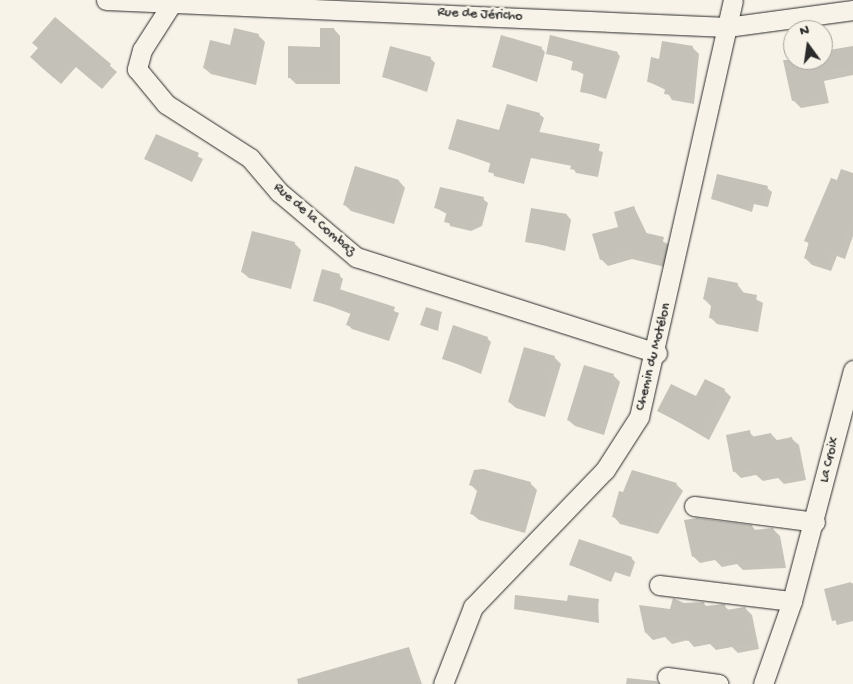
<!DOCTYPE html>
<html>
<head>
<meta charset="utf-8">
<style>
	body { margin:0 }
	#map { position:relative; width:853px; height:684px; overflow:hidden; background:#f7f3e8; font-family:"Gochi Hand",sans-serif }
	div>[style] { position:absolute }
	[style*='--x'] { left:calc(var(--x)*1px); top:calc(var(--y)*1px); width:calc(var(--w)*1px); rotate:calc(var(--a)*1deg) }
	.shadow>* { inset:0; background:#0003 }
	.building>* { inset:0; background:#c4c1b9 }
	.roads { filter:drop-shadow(0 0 1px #2b2b2b) drop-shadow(0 0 1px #2b2b2b) }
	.minor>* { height:19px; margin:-9.5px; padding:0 9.5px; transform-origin:9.5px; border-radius:9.5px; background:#f7f3e8 }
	span { translate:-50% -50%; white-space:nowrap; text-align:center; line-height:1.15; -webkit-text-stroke:5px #f7f3e8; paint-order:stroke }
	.street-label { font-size:14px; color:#2b2b2b }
	.north { position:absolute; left:783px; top:20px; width:50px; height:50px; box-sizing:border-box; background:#f7f3e8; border:1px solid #a5a39c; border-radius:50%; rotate:346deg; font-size:14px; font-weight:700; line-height:20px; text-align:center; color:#2b2b2b }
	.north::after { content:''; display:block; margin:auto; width:18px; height:22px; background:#2b2b2b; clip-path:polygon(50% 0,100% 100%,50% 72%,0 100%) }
</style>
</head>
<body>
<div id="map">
	<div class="shadow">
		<div style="clip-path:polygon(56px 18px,117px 72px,102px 89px,76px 67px,61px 84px,38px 64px,39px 49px)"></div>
		<div style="clip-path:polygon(334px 29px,340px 36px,340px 84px,296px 84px,289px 77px,321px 48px)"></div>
		<div style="clip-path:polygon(258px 35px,265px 42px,256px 85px,211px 74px,204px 68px,231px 47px)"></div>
		<div style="clip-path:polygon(692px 47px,699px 54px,694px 104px,672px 100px,666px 90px,649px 82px,660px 60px)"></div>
		<div style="clip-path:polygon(541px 48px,545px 52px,537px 82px,493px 67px)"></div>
		<div style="clip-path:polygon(853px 48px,853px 75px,824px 81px,829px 103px,801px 108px,793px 100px,794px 60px,823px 60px,823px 54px)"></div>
		<div style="clip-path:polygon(548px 53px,617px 53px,620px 56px,606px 99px,584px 92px,585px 75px,573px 69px,574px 62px)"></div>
		<div style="clip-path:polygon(430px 58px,435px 63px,427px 92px,383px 77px)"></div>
		<div style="clip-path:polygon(539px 114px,544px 118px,539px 133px,603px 152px,598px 177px,576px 173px,572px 166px,531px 158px,524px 184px,494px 176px,492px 164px,450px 149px)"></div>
		<div style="clip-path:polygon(156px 135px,203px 159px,192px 182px,146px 159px)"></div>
		<div style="clip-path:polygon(853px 174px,853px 236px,845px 259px,837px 256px,831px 271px,812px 265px,805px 258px,815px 215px,819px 217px,838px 181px)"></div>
		<div style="clip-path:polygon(399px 181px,405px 188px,394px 224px,351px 211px,344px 204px)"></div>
		<div style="clip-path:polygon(767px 188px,772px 192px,768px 207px,754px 204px,752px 212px,712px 199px)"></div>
		<div style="clip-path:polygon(483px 199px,488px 203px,482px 226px,471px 231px,450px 226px,447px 214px,436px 208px)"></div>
		<div style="clip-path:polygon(634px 207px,647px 234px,670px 245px,665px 267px,632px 259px,608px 266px,601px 259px)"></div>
		<div style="clip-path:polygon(567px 215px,571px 220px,565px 251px,527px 241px)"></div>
		<div style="clip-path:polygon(294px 243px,301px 250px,291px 289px,249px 278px,242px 272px)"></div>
		<div style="clip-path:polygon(339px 275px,343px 279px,340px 290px,399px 313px,389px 341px,352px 329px,348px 325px,351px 314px,314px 300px)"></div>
		<div style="clip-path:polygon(737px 284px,744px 293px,763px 303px,758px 332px,717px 324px,710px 317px,711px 306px,704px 299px)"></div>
		<div style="clip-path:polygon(441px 314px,438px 331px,423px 326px)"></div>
		<div style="clip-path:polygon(487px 338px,491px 342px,481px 374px,443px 358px)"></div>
		<div style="clip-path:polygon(554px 357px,561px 364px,545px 417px,516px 408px,509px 402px)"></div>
		<div style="clip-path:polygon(613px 375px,620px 382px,604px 435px,575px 426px,568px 420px)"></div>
		<div style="clip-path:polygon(724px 390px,731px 397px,709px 440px,658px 410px)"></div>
		<div style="clip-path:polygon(749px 432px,755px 438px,771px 434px,778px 441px,792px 439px,799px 445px,806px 480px,784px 484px,778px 478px,763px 481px,756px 475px,741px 478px,734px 471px)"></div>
		<div style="clip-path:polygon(632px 471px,676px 484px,683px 491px,658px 534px,620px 524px,614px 517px)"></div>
		<div style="clip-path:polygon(530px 483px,537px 490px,525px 533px,479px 520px,472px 514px,478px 492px,471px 485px)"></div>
		<div style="clip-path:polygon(752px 526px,756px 531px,773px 529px,780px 536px,786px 568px,743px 570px,737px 564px,722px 567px,715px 560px,700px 563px,693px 556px)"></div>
		<div style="clip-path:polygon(631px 558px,635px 562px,630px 577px,615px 572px,611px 582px,571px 565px)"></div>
		<div style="clip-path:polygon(853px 583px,853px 621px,837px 625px,825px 590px)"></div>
		<div style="clip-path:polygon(598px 600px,599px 623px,515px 609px,568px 603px)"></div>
		<div style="clip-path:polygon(703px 603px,707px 607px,724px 606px,730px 611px,745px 608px,752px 615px,759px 649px,738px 653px,732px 647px,716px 650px,710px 644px,694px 647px,688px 640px,672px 644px,665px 637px,653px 640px,646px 633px,671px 611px)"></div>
		<div style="clip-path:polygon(409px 648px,422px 684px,302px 684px)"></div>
		<div style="clip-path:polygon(627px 678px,656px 681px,659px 684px,626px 684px)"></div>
	</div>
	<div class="building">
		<div style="clip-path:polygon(55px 17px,111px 64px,95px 83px,69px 61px,54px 78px,30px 57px,38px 48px,32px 43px)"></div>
		<div style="clip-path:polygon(234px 28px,259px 34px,249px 79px,203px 68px,210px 40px,230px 45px)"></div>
		<div style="clip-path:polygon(320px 28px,334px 28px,333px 78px,288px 78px,288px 46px,320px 47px)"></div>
		<div style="clip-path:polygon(501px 35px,542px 47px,533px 78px,492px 67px)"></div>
		<div style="clip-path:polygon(550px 35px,618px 52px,602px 96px,580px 92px,584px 72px,571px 70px,573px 60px,546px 54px)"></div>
		<div style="clip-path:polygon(662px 41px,693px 46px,688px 98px,664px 94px,666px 85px,647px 82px,651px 57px,659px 59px)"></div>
		<div style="clip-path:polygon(390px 46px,431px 57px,423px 88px,382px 77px)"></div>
		<div style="clip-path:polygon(853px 46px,853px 65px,817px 73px,821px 95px,792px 101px,783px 60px,823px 60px,823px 51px)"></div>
		<div style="clip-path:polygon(507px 104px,540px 113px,535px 131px,600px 144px,594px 174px,570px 169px,572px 163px,527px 154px,520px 180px,488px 172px,491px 161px,448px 149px,457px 119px,499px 130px)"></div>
		<div style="clip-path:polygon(156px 134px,199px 153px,188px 179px,144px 159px)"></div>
		<div style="clip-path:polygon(355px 166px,399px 180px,387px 218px,343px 205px)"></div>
		<div style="clip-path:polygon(841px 169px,853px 173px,853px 211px,839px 253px,830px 250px,825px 265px,804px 258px,809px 243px,804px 241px,831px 178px,837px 180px)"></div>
		<div style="clip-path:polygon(717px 174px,768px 186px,763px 204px,750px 200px,748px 208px,711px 199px)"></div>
		<div style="clip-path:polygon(440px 187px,484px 197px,478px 222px,466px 227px,444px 222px,447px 211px,434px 208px)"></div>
		<div style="clip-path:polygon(634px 206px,642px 232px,664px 237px,658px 261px,624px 253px,600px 260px,592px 234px,618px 227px,614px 212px)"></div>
		<div style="clip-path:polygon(531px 208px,567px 214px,561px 248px,525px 242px)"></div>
		<div style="clip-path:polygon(252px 231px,295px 242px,284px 284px,241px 272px)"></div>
		<div style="clip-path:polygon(322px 269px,340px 274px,336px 288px,395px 307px,385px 338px,346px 325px,351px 312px,313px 301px)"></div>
		<div style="clip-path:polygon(708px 277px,738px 283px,736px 291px,757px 295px,751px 326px,709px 318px,712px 301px,703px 299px)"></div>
		<div style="clip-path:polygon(426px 307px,442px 312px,436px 330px,420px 325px)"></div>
		<div style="clip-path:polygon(453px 325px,488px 337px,476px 370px,442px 359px)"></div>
		<div style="clip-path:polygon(524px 347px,555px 356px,539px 411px,508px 402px)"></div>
		<div style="clip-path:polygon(584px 365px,614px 374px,597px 429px,567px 420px)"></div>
		<div style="clip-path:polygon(705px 379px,725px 389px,702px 434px,657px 411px,671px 384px,696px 396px)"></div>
		<div style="clip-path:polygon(750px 430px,751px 437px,771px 433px,773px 441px,792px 437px,800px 473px,777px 478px,775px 471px,755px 475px,753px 468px,733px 472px,726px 435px)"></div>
		<div style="clip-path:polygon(483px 469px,531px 482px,518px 527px,470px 514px,478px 488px,469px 485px,474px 470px)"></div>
		<div style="clip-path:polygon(632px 470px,677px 483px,651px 528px,612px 517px,619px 491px,623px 492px)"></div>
		<div style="clip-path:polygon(697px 518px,752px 525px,753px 530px,773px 528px,780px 562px,757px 566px,756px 559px,735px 564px,734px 556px,714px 560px,712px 553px,692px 557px,684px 520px)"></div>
		<div style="clip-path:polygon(579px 539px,632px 557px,626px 574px,610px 568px,606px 578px,569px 565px)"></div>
		<div style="clip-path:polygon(851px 582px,853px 616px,832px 621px,824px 589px)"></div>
		<div style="clip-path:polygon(515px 595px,567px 601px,568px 595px,599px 599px,596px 620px,514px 609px)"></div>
		<div style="clip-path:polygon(673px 598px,684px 603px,704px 602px,705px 606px,725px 604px,726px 610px,745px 607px,753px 642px,730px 647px,728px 640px,708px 644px,707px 637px,687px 641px,685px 633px,664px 637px,662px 630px,645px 633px,639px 605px,670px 609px)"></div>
		<div style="clip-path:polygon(409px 647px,419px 684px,298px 684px,297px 679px)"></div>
	</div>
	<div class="roads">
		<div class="minor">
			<div style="--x:106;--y:0;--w:622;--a:2.49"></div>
			<div style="--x:727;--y:27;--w:127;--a:-7.7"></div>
			<div style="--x:174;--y:0;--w:59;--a:122.6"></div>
			<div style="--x:142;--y:50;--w:20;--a:105"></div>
			<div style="--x:137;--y:69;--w:45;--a:50.4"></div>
			<div style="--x:166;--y:104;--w:100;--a:32.7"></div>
			<div style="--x:250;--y:158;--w:45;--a:49.5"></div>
			<div style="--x:279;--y:192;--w:101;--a:40.2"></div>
			<div style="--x:356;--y:257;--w:316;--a:17.7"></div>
			<div style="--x:694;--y:506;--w:122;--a:7.5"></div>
			<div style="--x:659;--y:585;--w:134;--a:6.9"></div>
			<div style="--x:667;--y:677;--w:52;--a:7.7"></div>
			<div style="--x:443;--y:684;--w:83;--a:-68.7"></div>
			<div style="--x:473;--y:607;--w:190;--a:-46.1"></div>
			<div style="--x:605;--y:470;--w:63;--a:-57.3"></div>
			<div style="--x:639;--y:417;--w:427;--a:-77.3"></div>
			<div style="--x:763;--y:684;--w:88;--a:-70.7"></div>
			<div style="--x:792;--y:601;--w:239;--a:-75.2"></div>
		</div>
	</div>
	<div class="street-label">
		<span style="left:480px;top:15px;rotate:3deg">Rue de Jéricho</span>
		<span style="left:314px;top:220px;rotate:41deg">Rue de la Combaz</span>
		<span style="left:654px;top:357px;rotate:-76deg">Chemin du Motélon</span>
		<span style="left:830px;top:460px;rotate:-76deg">La Croix</span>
	</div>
	<div class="north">N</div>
</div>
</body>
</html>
